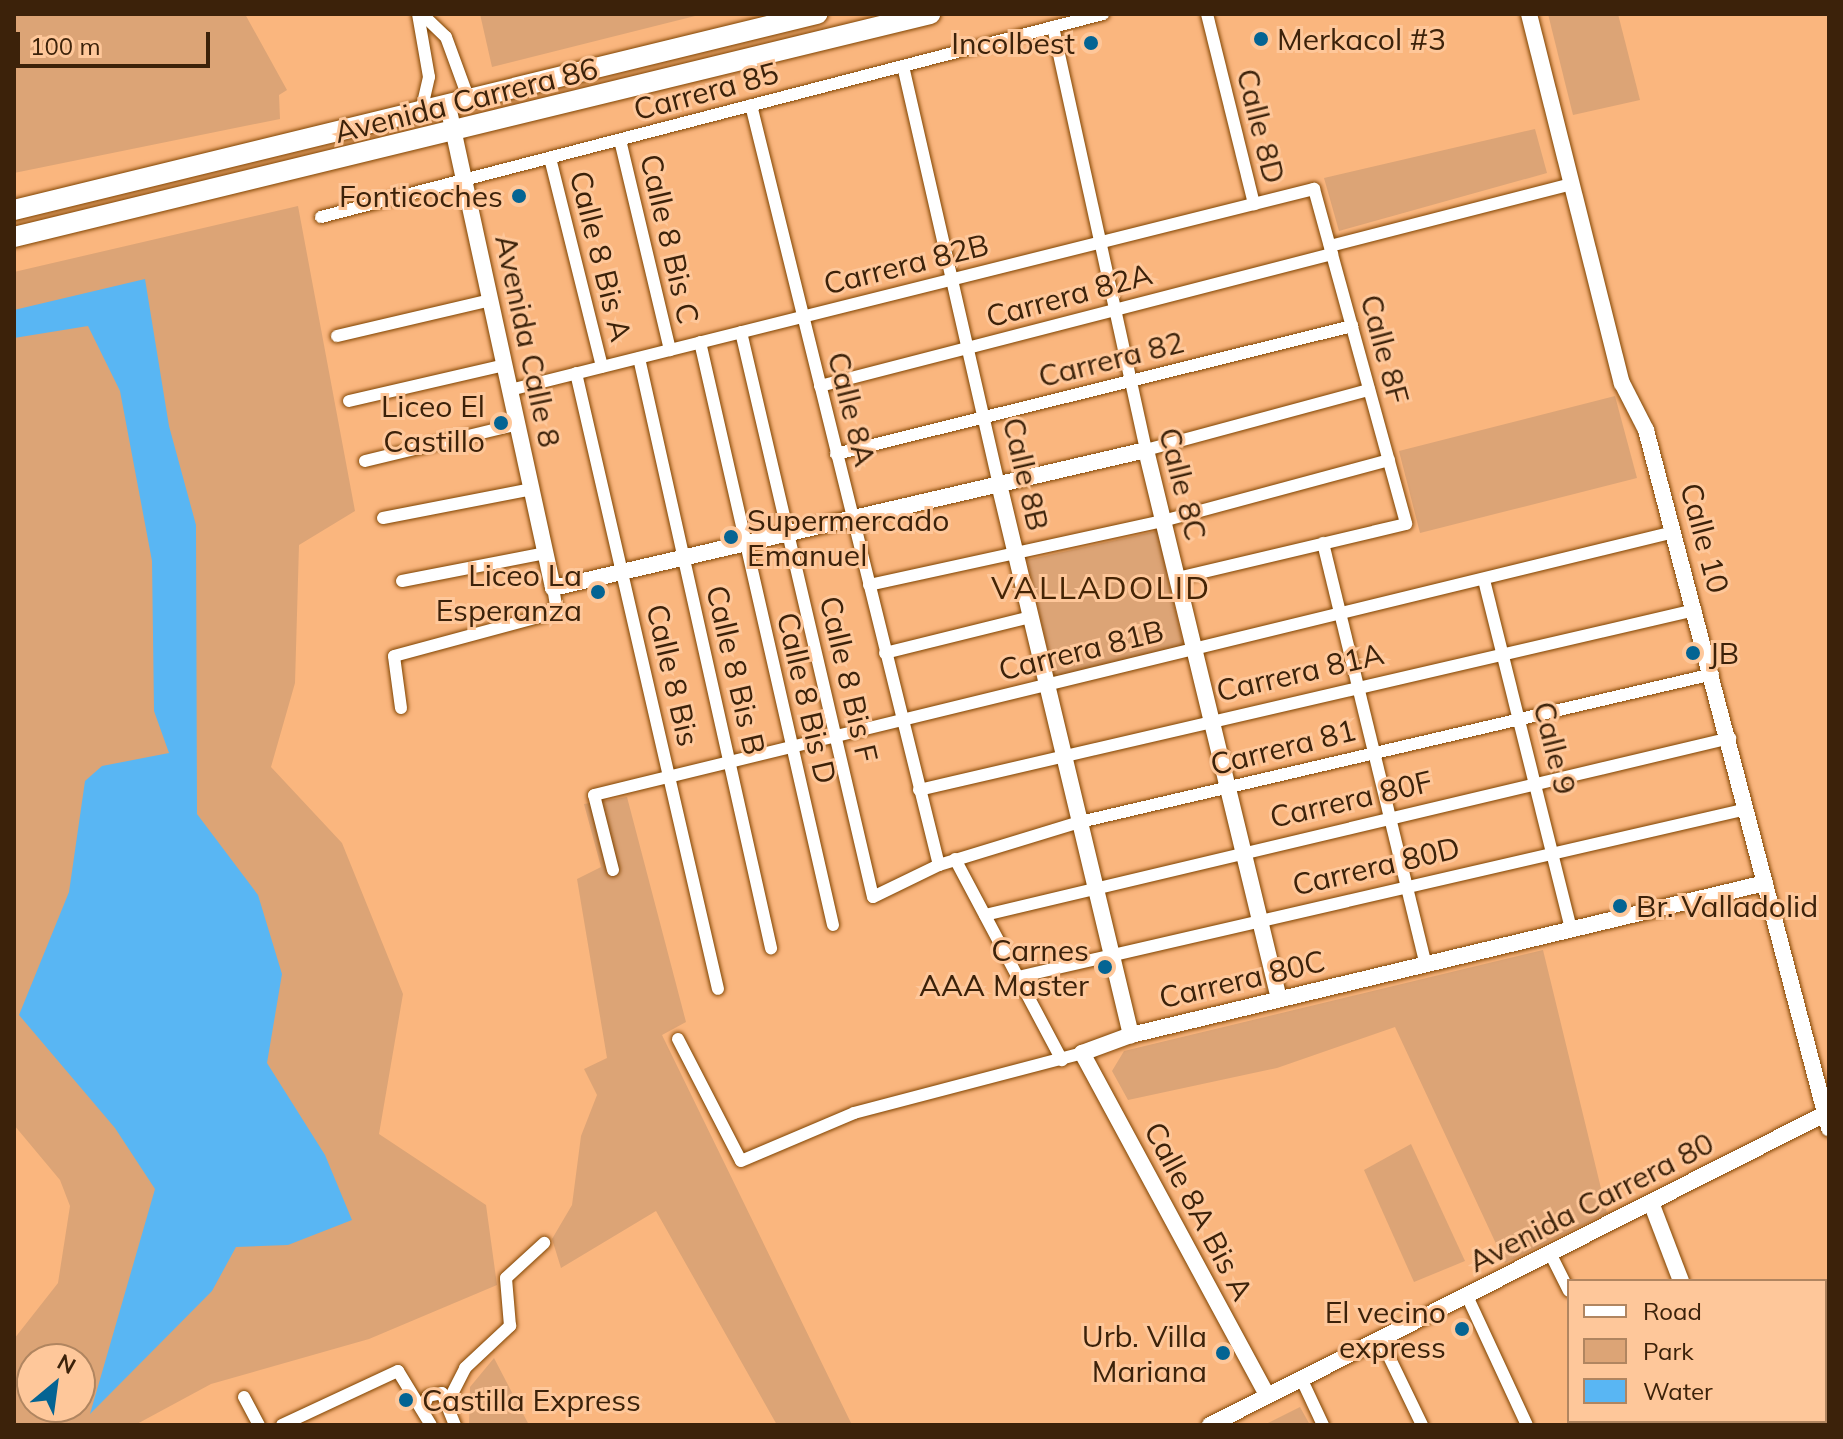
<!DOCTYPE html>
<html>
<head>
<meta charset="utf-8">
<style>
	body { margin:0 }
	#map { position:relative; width:1843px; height:1439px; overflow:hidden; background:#fab67e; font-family:Mulish,sans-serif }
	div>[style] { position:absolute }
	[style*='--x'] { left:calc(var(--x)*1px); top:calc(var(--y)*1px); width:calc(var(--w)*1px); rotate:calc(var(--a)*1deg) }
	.green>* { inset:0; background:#dca476 }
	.water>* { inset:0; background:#59b6f3 }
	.roads { filter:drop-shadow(0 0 2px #804400) drop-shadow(0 0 2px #804400) }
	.minor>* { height:12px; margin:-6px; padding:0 6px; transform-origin:6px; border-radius:6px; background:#fff }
	.tertiary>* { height:16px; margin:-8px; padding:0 8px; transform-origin:8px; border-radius:8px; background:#fff }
	.primary>* { height:20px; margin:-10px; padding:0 10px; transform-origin:10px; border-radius:10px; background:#fff }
	.dots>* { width:22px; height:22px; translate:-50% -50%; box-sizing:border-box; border:4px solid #fec79a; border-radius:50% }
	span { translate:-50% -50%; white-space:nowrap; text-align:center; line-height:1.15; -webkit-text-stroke:6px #fec79a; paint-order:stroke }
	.poi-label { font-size:30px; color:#3c220a }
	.left { translate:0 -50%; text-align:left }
	.right { translate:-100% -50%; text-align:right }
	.street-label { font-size:30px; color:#3c220a }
	.neighbourhood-label { font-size:32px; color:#442405; letter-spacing:2px }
	.frame { position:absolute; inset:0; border:16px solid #3c220a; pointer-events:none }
	.legend { position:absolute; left:1567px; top:1279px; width:260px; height:144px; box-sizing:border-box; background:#fec79a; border:2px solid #b08560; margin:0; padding:10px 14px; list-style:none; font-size:24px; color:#3c220a }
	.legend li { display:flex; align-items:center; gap:16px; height:40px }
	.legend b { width:40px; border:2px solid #b08560 }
	.north { position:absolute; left:16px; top:1343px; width:80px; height:80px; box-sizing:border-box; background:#fec79a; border:2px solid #b08560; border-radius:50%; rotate:29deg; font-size:22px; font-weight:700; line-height:32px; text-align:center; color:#3c220a }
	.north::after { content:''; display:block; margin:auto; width:28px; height:36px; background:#046493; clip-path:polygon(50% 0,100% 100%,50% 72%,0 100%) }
	.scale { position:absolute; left:16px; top:32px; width:194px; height:36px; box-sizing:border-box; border:4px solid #3c220a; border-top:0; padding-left:10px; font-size:24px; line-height:28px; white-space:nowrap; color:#3c220a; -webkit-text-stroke:6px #fec79a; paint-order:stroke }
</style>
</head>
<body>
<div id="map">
	<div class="green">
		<div style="clip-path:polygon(14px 14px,245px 14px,287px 90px,279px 95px,280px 119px,14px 173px)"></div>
		<div style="clip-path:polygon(480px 14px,703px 14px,492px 67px)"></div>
		<div style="clip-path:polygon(1548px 14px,1618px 14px,1640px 100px,1573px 115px)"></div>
		<div style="clip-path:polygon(1535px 129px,1547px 173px,1339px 231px,1324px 178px)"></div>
		<div style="clip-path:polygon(evenodd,298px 206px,355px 511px,299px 545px,295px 683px,271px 767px,342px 843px,403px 994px,379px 1134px,486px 1205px,497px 1285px,369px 1339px,211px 1384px,135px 1425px,14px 1425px,14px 1339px,58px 1283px,70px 1206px,60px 1180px,14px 1125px,14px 272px,298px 206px,32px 1359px,80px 1359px,80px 1407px,32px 1407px,32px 1359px)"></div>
		<div style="clip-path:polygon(1615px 396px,1637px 478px,1420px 533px,1399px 451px)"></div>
		<div style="clip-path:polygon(1157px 531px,1184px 647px,1054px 677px,1027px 560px)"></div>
		<div style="clip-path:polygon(627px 797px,686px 1022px,662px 1035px,852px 1425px,777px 1425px,656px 1211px,561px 1268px,552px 1239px,572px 1205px,581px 1136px,597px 1095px,584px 1069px,607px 1058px,577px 879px,601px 867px,584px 804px)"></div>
		<div style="clip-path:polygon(1543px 950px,1607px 1213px,1505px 1263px,1395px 1027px,1277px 1068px,1128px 1100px,1112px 1071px,1124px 1051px)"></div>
		<div style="clip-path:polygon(1411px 1144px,1465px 1261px,1414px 1282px,1364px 1170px)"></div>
		<div style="clip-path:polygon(494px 1358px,521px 1410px,529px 1425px,469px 1425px,470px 1387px)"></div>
		<div style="clip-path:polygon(1300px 1407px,1310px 1425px,1264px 1425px)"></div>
	</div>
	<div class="water">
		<div style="clip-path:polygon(145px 279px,169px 426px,196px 525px,197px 814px,258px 895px,282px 974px,267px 1063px,325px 1155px,352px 1220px,288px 1245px,236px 1247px,212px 1291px,90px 1414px,155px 1189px,115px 1128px,19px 1015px,69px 892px,85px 781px,102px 766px,169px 753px,154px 711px,152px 561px,120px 391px,88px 326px,14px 338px,14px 310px)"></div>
	</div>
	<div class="roads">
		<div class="minor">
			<div style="--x:418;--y:14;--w:64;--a:80.1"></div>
			<div style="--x:429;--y:77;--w:36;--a:103"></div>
			<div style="--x:422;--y:14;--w:33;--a:44"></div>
			<div style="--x:446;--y:37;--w:67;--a:69.9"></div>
			<div style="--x:1207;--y:14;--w:196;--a:76.1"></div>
			<div style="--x:1053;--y:27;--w:433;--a:77.6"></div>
			<div style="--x:1146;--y:450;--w:231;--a:-15.1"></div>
			<div style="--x:903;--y:66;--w:429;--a:77.1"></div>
			<div style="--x:751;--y:105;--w:783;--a:76.11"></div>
			<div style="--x:620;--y:140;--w:216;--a:76.6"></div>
			<div style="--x:550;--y:158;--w:215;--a:76"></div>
			<div style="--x:321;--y:217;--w:808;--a:-14.55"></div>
			<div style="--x:1330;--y:246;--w:249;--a:-14.4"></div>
			<div style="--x:741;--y:332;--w:580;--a:76.85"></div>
			<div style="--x:873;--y:897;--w:73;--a:-25.9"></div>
			<div style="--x:939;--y:865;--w:147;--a:-17"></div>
			<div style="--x:1080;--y:822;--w:650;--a:-13.16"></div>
			<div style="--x:337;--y:336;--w:158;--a:-13.2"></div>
			<div style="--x:700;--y:342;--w:598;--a:77.15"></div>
			<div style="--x:639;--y:358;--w:605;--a:77.39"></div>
			<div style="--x:576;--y:373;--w:632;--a:77.02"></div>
			<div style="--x:820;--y:386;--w:529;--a:-14.46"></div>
			<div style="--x:510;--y:390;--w:829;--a:-14.04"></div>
			<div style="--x:1314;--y:189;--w:347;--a:74.6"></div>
			<div style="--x:1406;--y:524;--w:235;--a:166.7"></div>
			<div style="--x:349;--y:401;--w:160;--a:-13"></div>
			<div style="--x:836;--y:454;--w:532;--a:-13.93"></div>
			<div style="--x:365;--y:461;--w:157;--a:-13.6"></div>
			<div style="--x:383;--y:518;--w:152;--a:-11"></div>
			<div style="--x:1323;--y:543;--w:433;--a:76.3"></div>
			<div style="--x:1484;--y:580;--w:361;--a:76"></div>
			<div style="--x:402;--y:581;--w:147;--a:-11"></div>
			<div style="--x:869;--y:585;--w:301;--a:-12.3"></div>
			<div style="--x:1163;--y:521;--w:234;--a:-15.1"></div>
			<div style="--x:885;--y:653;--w:150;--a:-13.9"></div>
			<div style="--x:401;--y:708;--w:52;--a:-97.7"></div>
			<div style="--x:394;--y:656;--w:169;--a:-15.1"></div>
			<div style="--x:557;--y:612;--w:24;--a:-99"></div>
			<div style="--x:919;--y:790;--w:797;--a:-13.06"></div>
			<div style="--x:955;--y:859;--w:228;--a:62"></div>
			<div style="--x:613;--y:870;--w:77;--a:-104.2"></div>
			<div style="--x:594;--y:795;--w:1112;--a:-13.69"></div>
			<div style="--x:985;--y:915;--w:766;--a:-13.36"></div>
			<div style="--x:1018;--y:977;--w:748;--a:-12.98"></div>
			<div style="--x:678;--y:1039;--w:137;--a:62.7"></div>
			<div style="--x:741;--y:1161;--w:123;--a:-23"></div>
			<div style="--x:854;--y:1113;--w:236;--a:-14.7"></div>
			<div style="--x:1551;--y:1255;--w:40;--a:63.4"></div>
			<div style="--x:1467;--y:1296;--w:142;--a:65.1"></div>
			<div style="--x:1380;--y:1338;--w:97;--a:64.2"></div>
			<div style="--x:1301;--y:1378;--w:52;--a:64.9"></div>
			<div style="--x:244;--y:1397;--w:32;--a:62"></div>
			<div style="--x:450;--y:1398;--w:34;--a:-63"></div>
			<div style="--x:465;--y:1368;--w:62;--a:-43"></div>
			<div style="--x:510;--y:1326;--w:48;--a:-94.8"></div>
			<div style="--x:506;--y:1278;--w:52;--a:-42.6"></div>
			<div style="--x:423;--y:1409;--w:14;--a:-69"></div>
			<div style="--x:428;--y:1396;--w:14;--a:-12"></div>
			<div style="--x:442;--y:1393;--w:35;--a:68"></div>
			<div style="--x:1630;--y:1421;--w:4;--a:63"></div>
			<div style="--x:282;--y:1425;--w:128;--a:-25"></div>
			<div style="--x:398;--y:1371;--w:63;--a:58.6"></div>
		</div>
		<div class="tertiary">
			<div style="--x:1529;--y:14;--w:381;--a:75.9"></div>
			<div style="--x:1622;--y:383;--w:53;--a:62.9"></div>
			<div style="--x:1646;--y:430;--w:722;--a:75.31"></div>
			<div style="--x:448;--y:106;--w:493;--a:77.7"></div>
			<div style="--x:553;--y:588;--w:609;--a:-13.1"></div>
			<div style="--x:1146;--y:450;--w:565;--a:76.38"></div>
			<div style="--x:999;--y:484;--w:567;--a:76.53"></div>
			<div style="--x:1652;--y:1205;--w:81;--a:69.1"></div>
			<div style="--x:1267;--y:1395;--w:389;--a:-118.4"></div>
			<div style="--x:1082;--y:1053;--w:52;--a:-20.2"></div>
			<div style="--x:1131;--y:1035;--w:652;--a:-13.48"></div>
			<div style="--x:1735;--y:1421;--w:4;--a:76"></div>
			<div style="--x:1210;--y:1425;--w:689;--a:-26.83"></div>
		</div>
		<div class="primary">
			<div style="--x:14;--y:210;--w:827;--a:-13.72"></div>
			<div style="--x:14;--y:237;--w:943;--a:-13.68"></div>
		</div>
	</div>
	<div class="dots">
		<div style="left:1261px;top:39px;background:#046493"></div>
		<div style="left:1091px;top:43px;background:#046493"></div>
		<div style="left:519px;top:196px;background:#046493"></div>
		<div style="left:501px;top:423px;background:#046493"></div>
		<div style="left:731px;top:537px;background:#046493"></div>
		<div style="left:598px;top:592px;background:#046493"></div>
		<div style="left:1693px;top:653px;background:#046493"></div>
		<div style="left:1620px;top:906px;background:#046493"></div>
		<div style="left:1105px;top:967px;background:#046493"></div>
		<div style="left:1462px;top:1329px;background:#046493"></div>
		<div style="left:1223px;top:1353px;background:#046493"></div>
		<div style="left:406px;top:1400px;background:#046493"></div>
	</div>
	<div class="poi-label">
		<span class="left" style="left:1277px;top:39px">Merkacol #3</span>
		<span class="right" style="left:1075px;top:43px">Incolbest</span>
		<span class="right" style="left:503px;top:196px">Fonticoches</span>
		<span class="right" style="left:485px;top:423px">Liceo El<br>Castillo</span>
		<span class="left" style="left:747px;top:537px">Supermercado<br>Emanuel</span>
		<span class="right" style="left:582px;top:592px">Liceo La<br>Esperanza</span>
		<span class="left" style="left:1709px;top:653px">JB</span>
		<span class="left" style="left:1636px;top:906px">Br. Valladolid</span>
		<span class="right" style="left:1089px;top:967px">Carnes<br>AAA Master</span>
		<span class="right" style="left:1446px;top:1329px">El vecino<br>express</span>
		<span class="right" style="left:1207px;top:1353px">Urb. Villa<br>Mariana</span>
		<span class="left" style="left:422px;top:1400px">Castilla Express</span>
	</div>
	<div class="street-label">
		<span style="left:706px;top:91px;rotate:-15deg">Carrera 85</span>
		<span style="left:466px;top:100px;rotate:-14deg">Avenida Carrera 86</span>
		<span style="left:1261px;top:126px;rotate:76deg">Calle 8D</span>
		<span style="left:670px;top:239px;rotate:77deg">Calle 8 Bis C</span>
		<span style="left:601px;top:256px;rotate:76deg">Calle 8 Bis A</span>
		<span style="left:906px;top:264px;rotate:-14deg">Carrera 82B</span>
		<span style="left:1069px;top:295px;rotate:-15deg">Carrera 82A</span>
		<span style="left:528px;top:341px;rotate:78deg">Avenida Calle 8</span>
		<span style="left:1385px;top:349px;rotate:75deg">Calle 8F</span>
		<span style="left:1111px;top:359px;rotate:-14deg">Carrera 82</span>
		<span style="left:852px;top:409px;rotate:76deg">Calle 8A</span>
		<span style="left:1026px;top:474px;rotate:77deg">Calle 8B</span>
		<span style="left:1183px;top:484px;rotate:76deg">Calle 8C</span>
		<span style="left:1705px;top:538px;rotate:75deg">Calle 10</span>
		<span style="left:1081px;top:650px;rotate:-14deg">Carrera 81B</span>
		<span style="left:736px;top:670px;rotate:77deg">Calle 8 Bis B</span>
		<span style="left:1300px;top:672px;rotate:-13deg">Carrera 81A</span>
		<span style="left:673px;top:675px;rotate:77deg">Calle 8 Bis</span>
		<span style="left:849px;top:679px;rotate:77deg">Calle 8 Bis F</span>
		<span style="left:807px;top:698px;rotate:77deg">Calle 8 Bis D</span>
		<span style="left:1283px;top:747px;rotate:-14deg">Carrera 81</span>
		<span style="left:1555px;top:748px;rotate:76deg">Calle 9</span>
		<span style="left:1351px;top:799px;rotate:-13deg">Carrera 80F</span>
		<span style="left:1376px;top:866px;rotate:-13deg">Carrera 80D</span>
		<span style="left:1242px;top:979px;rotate:-13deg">Carrera 80C</span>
		<span style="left:1591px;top:1202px;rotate:-27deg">Avenida Carrera 80</span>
		<span style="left:1199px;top:1211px;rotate:62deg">Calle 8A Bis A</span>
	</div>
	<div class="neighbourhood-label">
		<span style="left:1101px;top:587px">VALLADOLID</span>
	</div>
	<div class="frame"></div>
	<ul class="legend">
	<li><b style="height:10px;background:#fff"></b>Road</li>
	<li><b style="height:22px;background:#dca476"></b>Park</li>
	<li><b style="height:22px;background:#59b6f3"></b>Water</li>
	</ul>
	<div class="north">N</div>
	<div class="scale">100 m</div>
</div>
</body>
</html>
